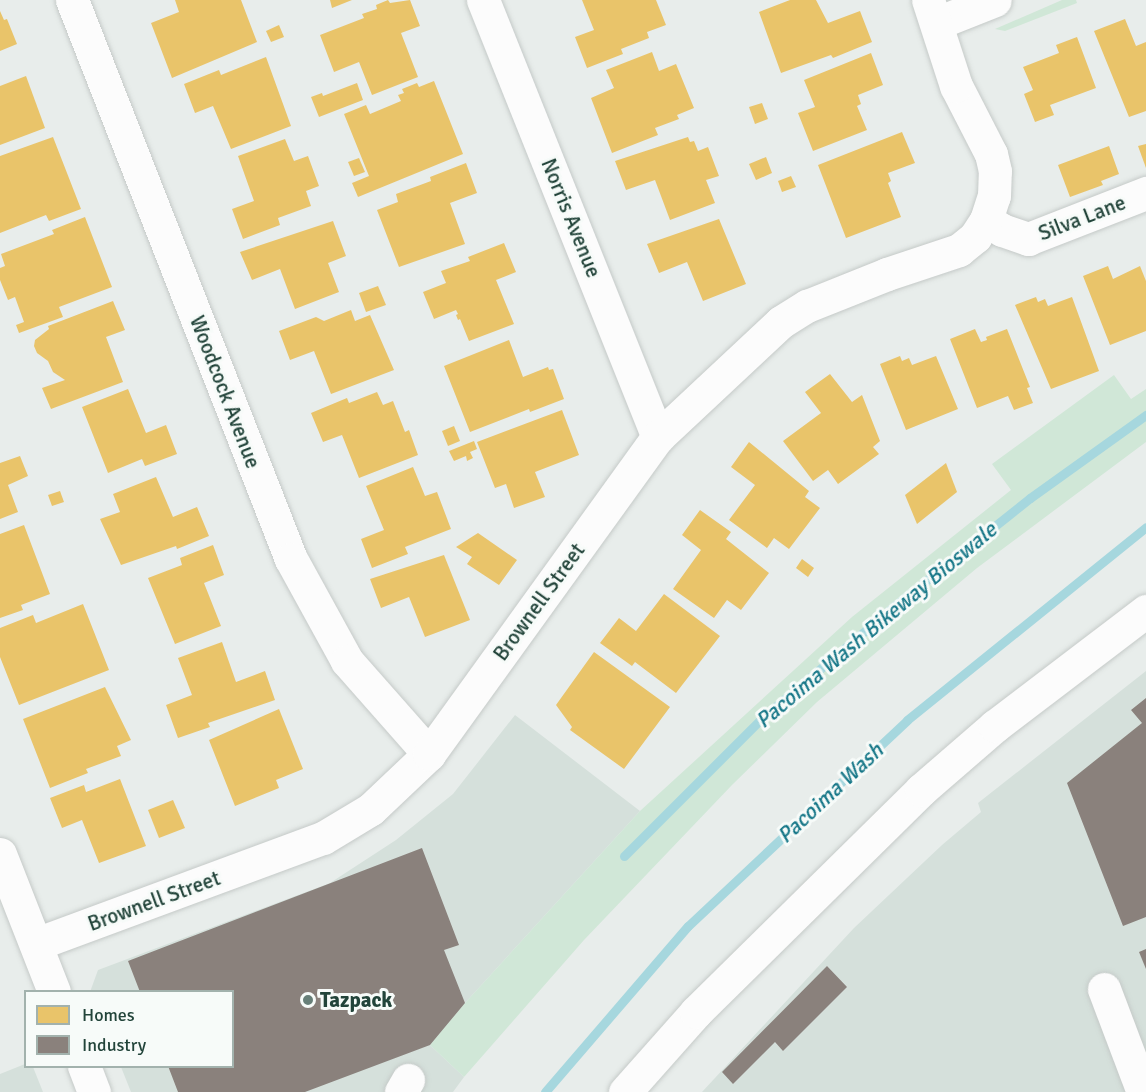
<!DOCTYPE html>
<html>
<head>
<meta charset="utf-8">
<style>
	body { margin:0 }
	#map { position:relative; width:1146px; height:1092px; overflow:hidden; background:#e8edeb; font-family:Signika,sans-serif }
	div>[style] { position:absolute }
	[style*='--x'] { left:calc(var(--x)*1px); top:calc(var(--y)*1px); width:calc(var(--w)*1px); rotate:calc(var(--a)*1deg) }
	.built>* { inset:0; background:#d5e0db }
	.green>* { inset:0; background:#d0e7d7 }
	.homes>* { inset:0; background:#e9c46a }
	.industry>* { inset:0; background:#8a817c }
	.stream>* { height:9px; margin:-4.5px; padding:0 4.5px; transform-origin:4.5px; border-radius:4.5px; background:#a6d7de }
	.roads { filter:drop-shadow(0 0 2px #c5cac8) drop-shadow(0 0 2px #c5cac8) }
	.minor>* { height:33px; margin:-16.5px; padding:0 16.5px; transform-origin:16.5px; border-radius:16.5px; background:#fcfcfc }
	.dots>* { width:16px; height:16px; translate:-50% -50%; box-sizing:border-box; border:3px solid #f7fbf9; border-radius:50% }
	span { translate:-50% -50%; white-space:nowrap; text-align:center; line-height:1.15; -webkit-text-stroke:6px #f7fbf9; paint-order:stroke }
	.street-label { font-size:21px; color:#22443a }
	.poi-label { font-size:21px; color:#22443a; font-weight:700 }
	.left { translate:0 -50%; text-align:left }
	.water-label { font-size:22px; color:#157687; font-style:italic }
	.legend { position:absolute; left:24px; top:990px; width:210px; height:78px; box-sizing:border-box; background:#f7fbf9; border:2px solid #a2b2ad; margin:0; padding:8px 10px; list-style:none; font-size:18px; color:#22443a }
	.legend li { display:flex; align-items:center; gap:12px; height:30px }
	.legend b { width:30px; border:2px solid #a2b2ad }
</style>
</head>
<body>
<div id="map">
	<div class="built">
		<div style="clip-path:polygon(1146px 671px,1146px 1092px,702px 1092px,854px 928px,942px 845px,981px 812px,978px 803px)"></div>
		<div style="clip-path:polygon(515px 715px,640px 811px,465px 1003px,430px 1045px,464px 1077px,453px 1092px,131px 1092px,121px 1067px,232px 1066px,232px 992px,90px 992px,98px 970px,330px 883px,396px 840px,453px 794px)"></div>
		<div style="clip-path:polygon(25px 1064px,26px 1066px,33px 1067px,43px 1092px,0 1092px,0 1074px)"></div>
	</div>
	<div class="green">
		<div style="clip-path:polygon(1062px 0,1076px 0,1077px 3px,1005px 31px,995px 29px)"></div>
		<div style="clip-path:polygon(1114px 375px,1131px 399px,1146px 389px,1146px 442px,977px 568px,817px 702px,732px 785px,584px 940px,464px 1077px,430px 1045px,465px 1003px,640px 811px,852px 617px,1011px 490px,992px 464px)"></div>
	</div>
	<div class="homes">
		<div style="clip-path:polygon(175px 0,241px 0,257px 42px,172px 78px,151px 23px,179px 12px)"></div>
		<div style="clip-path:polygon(330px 0,352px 0,332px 8px)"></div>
		<div style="clip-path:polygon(388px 0,390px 3px,410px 0,420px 26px,401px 33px,418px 77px,372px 95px,359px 62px,334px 72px,320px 35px,364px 18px,362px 14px,377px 9px,376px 5px)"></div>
		<div style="clip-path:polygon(582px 0,656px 0,666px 25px,647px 32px,649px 38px,621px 49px,623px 54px,587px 68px,575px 37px,594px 30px)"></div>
		<div style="clip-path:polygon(790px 0,816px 0,828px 23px,860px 11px,872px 42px,833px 58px,831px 55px,781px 73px,759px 12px)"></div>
		<div style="clip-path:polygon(0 11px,4px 20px,7px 19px,17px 44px,0 51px)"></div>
		<div style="clip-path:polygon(1125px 19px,1136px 46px,1146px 42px,1146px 111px,1129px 117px,1094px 31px)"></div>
		<div style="clip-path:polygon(279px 25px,284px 37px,271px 42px,266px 31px)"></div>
		<div style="clip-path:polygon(1077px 37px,1096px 88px,1050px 105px,1054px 115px,1035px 122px,1024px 94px,1033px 90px,1023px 67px,1059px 53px,1056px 45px)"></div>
		<div style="clip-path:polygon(652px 52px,659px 71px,676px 64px,694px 108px,677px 115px,679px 119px,655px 128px,658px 135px,612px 153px,591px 98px,614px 88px,606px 70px)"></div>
		<div style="clip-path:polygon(871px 53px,883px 85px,858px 95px,861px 104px,857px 106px,867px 130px,813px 151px,798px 113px,815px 107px,804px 80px)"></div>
		<div style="clip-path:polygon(266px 57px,291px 126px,231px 149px,213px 106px,195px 113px,184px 84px,219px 70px,221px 75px)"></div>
		<div style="clip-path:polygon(26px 76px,45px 128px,0 145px,0 86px)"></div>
		<div style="clip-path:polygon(434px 81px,463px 154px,358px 197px,352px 183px,369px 176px,344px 114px,366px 105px,370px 114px,401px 101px,398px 95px,404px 93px,402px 89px,417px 83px,419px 87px)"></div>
		<div style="clip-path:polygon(357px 83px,363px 100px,319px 117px,311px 97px,322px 93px,323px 96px)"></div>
		<div style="clip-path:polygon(762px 103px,768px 119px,755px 124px,749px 107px)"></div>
		<div style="clip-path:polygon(902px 132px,915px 163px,888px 173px,891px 181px,888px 183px,901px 217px,846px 238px,818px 165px)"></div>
		<div style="clip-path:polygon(53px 137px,81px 209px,49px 221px,46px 215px,0 233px,0 156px)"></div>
		<div style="clip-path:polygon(688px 137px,690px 142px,694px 141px,698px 151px,708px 147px,719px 176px,706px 180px,715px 203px,670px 220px,655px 180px,626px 190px,615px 161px)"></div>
		<div style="clip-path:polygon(285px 139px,294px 161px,308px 156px,319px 186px,306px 191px,311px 206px,278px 218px,280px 225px,243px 239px,232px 209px,254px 201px,238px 156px)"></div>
		<div style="clip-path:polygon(1146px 144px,1146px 168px,1138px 146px)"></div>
		<div style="clip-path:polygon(1109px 146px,1119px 174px,1101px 181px,1103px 185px,1070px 197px,1058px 165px)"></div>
		<div style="clip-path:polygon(766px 157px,772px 173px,756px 180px,749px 164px)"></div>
		<div style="clip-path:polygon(359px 158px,365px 172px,354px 176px,348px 162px)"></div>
		<div style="clip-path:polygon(466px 163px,477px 193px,450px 203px,465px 244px,399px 267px,377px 210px,398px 202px,396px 194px,431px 181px,430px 177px)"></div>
		<div style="clip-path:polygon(791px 176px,796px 187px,782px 192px,778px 181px)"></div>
		<div style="clip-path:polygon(85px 217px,112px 287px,59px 307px,63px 317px,19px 333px,16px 325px,24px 322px,15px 297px,8px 300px,0 280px,0 268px,5px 266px,1px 254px,54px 234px,52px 230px)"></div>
		<div style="clip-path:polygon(719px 219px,746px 284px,703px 301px,687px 262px,659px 273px,647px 244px)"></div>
		<div style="clip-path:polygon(333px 221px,346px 256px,328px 263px,339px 292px,295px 309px,280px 269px,252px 280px,240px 252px)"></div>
		<div style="clip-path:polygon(504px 243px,516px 272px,496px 280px,514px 324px,469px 341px,460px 319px,458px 320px,456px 315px,458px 314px,456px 310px,434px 319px,423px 292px,446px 283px,441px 271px,470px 261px,468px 257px)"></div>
		<div style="clip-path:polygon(1108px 266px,1113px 279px,1140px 266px,1146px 281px,1146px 331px,1110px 345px,1083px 276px)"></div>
		<div style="clip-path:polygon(378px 286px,386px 305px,366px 312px,359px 293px)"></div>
		<div style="clip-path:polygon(1036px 297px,1038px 302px,1045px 299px,1048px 306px,1072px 297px,1099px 371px,1051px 389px,1015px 305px)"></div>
		<div style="clip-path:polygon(113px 301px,125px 330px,106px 337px,123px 382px,51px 409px,42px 388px,65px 380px,53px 372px,48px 361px,37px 353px,34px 346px,35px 340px,49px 329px,48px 326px)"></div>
		<div style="clip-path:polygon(351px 310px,355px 321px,370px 315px,394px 370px,331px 394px,314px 351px,290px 360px,279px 331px,316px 317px,324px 321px)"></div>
		<div style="clip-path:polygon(975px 329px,981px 342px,987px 340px,986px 337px,1007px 329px,1030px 387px,1027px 388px,1033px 403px,1014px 410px,1008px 396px,977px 408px,950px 339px)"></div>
		<div style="clip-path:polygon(509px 340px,523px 377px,548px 367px,549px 370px,553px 369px,564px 399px,530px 412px,529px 409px,470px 432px,444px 366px)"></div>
		<div style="clip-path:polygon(900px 356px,902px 361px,909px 358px,912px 365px,936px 356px,958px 409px,906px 430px,880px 364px)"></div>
		<div style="clip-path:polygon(830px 374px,852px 402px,862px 395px,880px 441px,873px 447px,879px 454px,838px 484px,828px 470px,813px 481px,783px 441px,821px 413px,805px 392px)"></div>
		<div style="clip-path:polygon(128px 389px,146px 433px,166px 425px,177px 454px,145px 466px,142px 459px,108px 473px,82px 407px)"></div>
		<div style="clip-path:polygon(377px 392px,383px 405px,393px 401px,405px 432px,409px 430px,418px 455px,359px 478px,342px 435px,323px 442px,311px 413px,347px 398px,349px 403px)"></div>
		<div style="clip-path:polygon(562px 410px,579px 455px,535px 472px,545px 497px,514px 508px,506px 484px,495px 488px,477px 442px)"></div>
		<div style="clip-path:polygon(454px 426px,460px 441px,448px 446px,442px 431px)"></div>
		<div style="clip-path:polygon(474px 441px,477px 449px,470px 452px,473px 458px,467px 461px,466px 456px,454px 461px,449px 451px)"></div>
		<div style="clip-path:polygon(749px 442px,809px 491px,805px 497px,820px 508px,789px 549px,774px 538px,767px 548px,729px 520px,755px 485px,731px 467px)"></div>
		<div style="clip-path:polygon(20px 456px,28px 476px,8px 485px,18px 512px,0 519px,0 463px)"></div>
		<div style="clip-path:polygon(946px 463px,957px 492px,917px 524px,905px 495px)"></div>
		<div style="clip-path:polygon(413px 467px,425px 496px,437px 492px,451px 529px,405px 547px,408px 554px,372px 568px,361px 539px,384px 530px,366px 486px)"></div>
		<div style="clip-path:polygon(156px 477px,173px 517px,197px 507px,209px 536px,177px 549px,176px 546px,121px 565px,100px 519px,120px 512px,113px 494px)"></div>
		<div style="clip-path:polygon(60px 491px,64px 502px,52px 506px,48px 495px)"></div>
		<div style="clip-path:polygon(700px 510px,731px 532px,726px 539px,769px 573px,741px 610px,727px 600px,714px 618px,673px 589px,701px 550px,682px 535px)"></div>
		<div style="clip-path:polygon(24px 525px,50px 594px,21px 605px,23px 610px,0 618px,0 534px)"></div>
		<div style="clip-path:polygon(478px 533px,517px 560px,499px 585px,467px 564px,472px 557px,456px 547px)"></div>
		<div style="clip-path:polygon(213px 545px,224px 575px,204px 583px,221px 626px,175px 644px,148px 578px,182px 565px,180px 558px)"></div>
		<div style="clip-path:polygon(444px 555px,470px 620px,425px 637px,409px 597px,381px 608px,370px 579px)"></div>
		<div style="clip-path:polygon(802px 559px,814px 568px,808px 577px,796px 568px)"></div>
		<div style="clip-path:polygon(664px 594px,720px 636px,676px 693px,635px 662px,632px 666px,600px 643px,619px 618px,636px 631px)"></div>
		<div style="clip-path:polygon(83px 604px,109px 670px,19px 705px,0 657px,0 628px,33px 615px,36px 623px)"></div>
		<div style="clip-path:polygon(222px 642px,236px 682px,265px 671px,275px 700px,208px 723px,210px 727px,178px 738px,166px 705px,192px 695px,178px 658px)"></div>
		<div style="clip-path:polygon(594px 652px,670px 707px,624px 769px,570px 730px,572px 727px,556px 705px)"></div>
		<div style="clip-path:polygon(105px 687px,131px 740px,117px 746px,121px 756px,86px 769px,88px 773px,50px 788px,23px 719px)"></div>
		<div style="clip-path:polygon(279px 709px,303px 769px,276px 780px,279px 788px,235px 806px,209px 740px)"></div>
		<div style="clip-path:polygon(120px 779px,146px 846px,99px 863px,82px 820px,62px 828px,50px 798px,84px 785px,86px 792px)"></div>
		<div style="clip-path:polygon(173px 800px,185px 828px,159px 838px,148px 810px)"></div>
	</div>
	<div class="industry">
		<div style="clip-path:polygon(1146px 698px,1146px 917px,1123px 926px,1067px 783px,1142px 723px,1131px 710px)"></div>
		<div style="clip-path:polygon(422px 848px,459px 945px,444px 950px,465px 1003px,430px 1045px,305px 1092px,178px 1092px,168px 1066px,232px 1066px,232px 992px,140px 992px,128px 961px)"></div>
		<div style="clip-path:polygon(1146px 949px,1146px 969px,1139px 952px)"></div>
		<div style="clip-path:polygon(827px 966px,847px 987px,783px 1051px,775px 1042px,733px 1084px,722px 1072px)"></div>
	</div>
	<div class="stream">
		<div style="--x:624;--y:856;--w:194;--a:-45"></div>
		<div style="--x:761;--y:719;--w:173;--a:-40.3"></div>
		<div style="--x:893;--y:607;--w:175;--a:-38.5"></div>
		<div style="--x:1030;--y:498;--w:143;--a:-35.6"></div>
		<div style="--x:545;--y:1092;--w:219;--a:-49.3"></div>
		<div style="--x:688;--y:926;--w:301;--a:-43.2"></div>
		<div style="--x:907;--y:720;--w:307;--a:-38.9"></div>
	</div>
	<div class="roads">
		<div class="minor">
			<div style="--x:72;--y:0;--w:600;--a:68.61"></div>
			<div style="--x:291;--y:559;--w:116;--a:61.2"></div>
			<div style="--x:347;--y:661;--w:124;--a:48.6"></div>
			<div style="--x:483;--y:0;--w:471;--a:68.2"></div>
			<div style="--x:937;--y:23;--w:62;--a:-21.6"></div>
			<div style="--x:986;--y:220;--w:19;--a:32"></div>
			<div style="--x:1002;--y:230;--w:28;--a:19"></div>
			<div style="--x:1028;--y:239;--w:127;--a:-21.3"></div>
			<div style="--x:0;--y:854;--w:148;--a:68.6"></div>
			<div style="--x:36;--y:944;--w:306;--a:-20.3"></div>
			<div style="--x:323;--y:838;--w:56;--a:-31.1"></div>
			<div style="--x:371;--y:809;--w:80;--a:-43.5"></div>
			<div style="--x:429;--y:754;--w:391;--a:-54.2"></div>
			<div style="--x:658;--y:437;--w:168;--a:-43.1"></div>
			<div style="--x:781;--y:322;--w:31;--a:-32"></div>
			<div style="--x:807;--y:306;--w:86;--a:-21.8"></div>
			<div style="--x:887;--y:274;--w:76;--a:-18.4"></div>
			<div style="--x:959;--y:250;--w:21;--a:-39"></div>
			<div style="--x:975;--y:237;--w:20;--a:-57"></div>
			<div style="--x:986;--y:220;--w:25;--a:-72"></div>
			<div style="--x:994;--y:196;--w:25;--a:-88"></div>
			<div style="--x:995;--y:171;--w:17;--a:-103"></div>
			<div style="--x:991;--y:154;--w:76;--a:-117.2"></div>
			<div style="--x:956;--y:86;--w:90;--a:-108"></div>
			<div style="--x:1104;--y:989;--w:110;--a:69.3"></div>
			<div style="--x:84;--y:1066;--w:28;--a:69"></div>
			<div style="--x:401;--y:1092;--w:14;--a:-60"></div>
			<div style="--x:625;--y:1092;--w:107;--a:-48.4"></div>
			<div style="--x:696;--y:1012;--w:316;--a:-44.6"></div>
			<div style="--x:921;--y:790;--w:98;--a:-40.9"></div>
			<div style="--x:995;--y:726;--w:190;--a:-37.3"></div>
		</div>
	</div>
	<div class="dots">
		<div style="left:308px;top:1000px;background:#677f78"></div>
	</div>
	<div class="street-label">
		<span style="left:571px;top:218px;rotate:68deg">Norris Avenue</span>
		<span style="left:1082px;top:218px;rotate:-21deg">Silva Lane</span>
		<span style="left:225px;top:392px;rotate:69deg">Woodcock Avenue</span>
		<span style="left:539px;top:602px;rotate:-54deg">Brownell Street</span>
		<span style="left:154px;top:901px;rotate:-20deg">Brownell Street</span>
	</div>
	<div class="poi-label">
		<span class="left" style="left:320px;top:1000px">Tazpack</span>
	</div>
	<div class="water-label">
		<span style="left:876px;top:625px;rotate:-40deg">Pacoima Wash Bikeway Bioswale</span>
		<span style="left:830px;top:793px;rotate:-43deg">Pacoima Wash</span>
	</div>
	<ul class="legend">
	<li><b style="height:16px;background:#e9c46a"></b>Homes</li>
	<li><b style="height:16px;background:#8a817c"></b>Industry</li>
	</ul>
</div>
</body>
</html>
